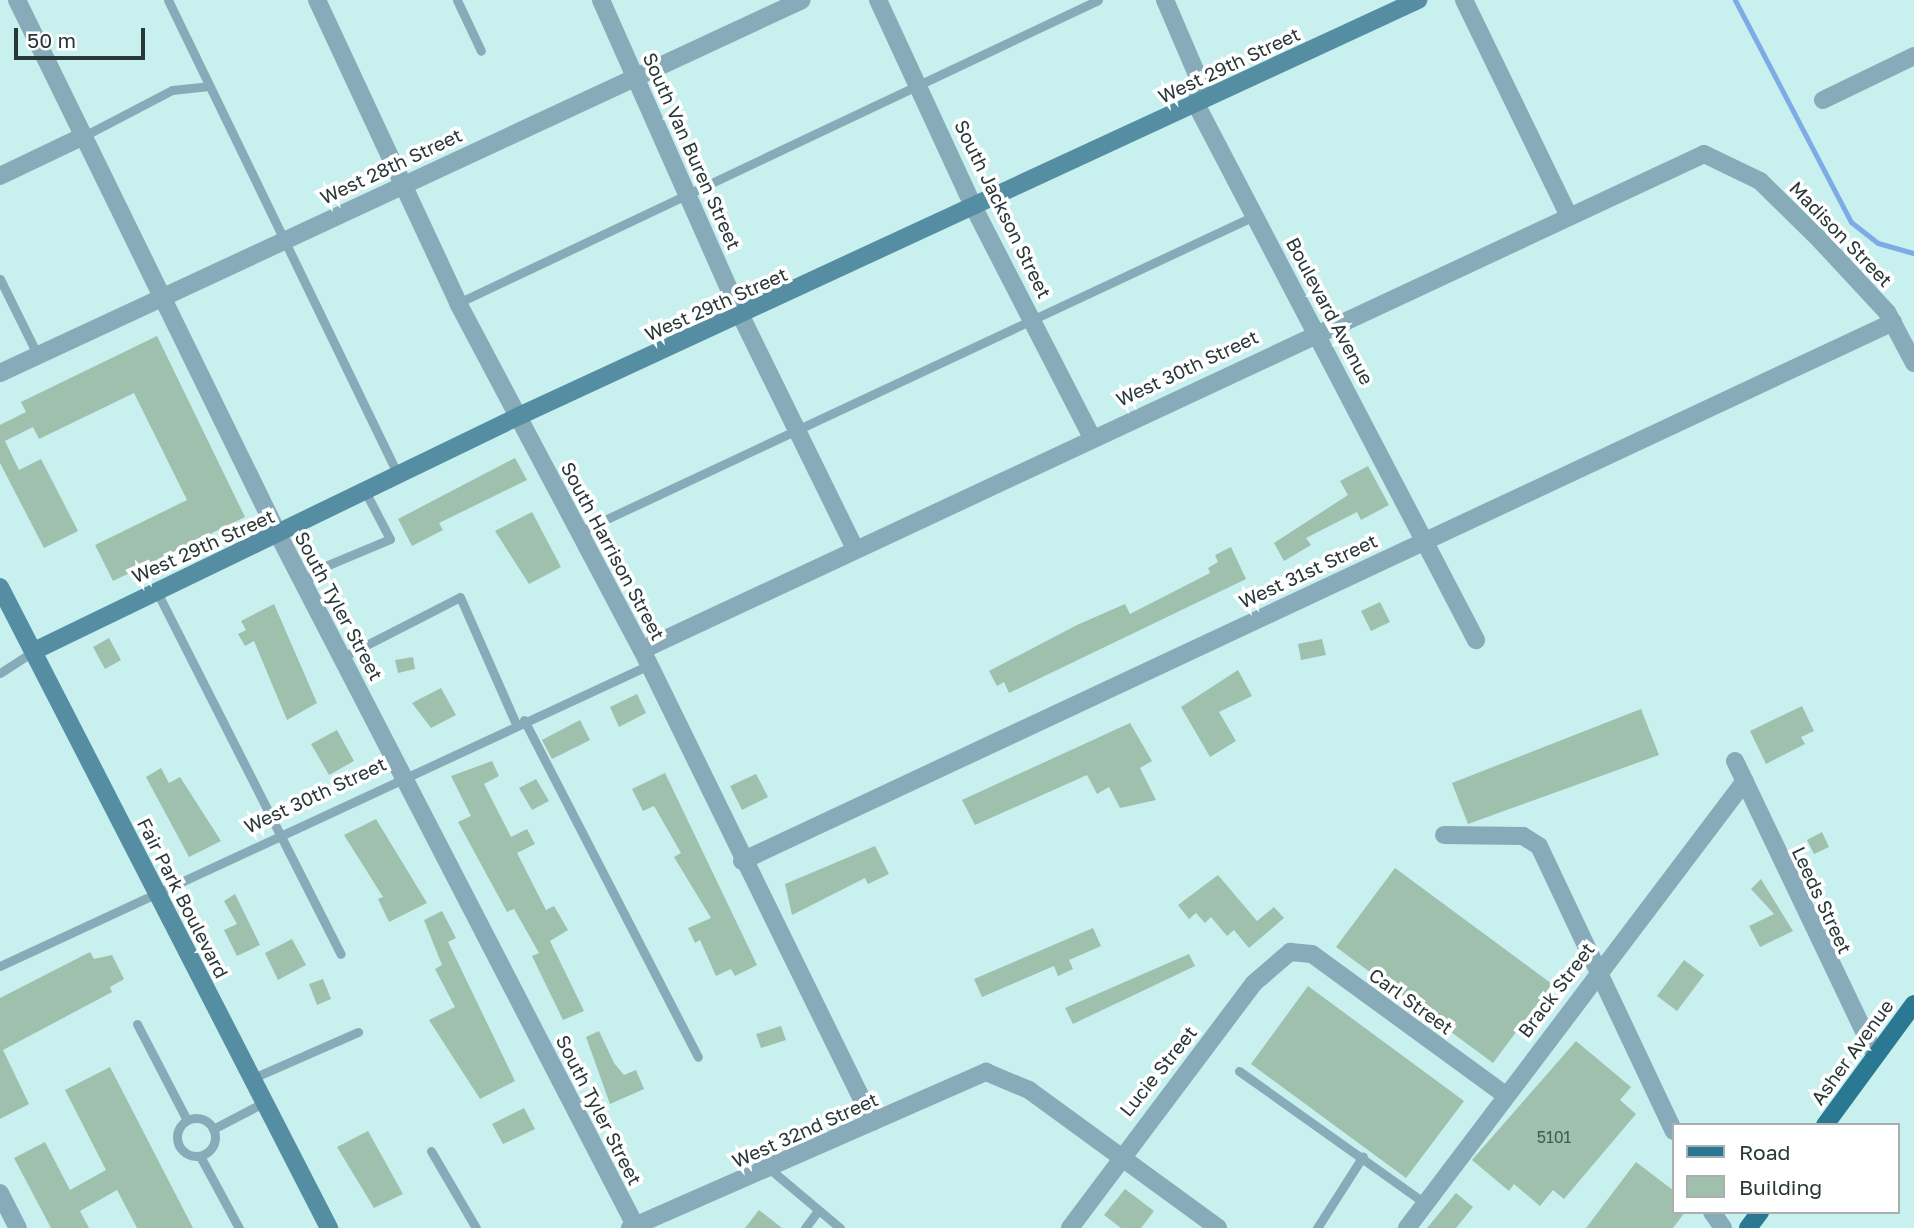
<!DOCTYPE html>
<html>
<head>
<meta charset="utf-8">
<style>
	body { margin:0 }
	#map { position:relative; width:1914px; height:1228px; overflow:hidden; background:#c7f0ee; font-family:"Golos Text",sans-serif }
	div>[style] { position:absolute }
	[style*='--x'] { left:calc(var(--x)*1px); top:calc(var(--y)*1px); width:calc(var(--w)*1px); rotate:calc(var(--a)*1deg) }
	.stream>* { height:5px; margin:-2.5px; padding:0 2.5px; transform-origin:2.5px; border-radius:2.5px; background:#7eabe6 }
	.building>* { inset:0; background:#a0c0ae }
	.lane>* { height:9px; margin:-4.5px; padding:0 4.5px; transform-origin:4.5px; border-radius:4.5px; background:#87abb9 }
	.lane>.ring { margin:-4.5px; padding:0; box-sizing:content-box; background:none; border:9px solid #87abb9; border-radius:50% }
	.street>* { height:18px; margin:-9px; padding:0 9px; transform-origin:9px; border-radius:9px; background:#87abb9 }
	.secondary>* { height:18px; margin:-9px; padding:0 9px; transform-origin:9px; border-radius:9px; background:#558ea3 }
	.primary>* { height:18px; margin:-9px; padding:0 9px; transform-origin:9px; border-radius:9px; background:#2b7892 }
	span { translate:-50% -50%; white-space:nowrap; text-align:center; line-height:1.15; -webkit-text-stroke:7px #fff; paint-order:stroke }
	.number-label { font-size:16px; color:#465a55 }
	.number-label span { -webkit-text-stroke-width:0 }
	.street-label { font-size:19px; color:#283837 }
	.legend { position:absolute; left:1672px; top:1123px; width:228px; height:91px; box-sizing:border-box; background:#fff; border:2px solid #a9afaf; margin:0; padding:9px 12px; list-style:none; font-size:21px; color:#283837 }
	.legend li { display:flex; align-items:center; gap:14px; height:35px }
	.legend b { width:35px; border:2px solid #a9afaf }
	.scale { position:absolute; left:14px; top:28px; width:131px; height:32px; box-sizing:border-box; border:4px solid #283837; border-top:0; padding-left:9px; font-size:21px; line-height:24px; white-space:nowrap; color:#283837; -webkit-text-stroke:5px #fff; paint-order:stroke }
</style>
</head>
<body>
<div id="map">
	<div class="stream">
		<div style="--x:1735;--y:0;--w:250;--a:62.4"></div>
		<div style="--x:1851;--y:222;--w:34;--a:38"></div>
		<div style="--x:1878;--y:243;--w:37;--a:16"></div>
	</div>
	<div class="building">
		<div style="clip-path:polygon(157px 336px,245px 517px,113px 581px,95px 545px,187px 500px,134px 393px,39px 439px,33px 427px,5px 441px,19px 470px,41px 459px,78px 531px,44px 548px,0 463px,0 425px,26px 412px,21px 402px)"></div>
		<div style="clip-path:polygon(515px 458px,527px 480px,439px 523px,443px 530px,412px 546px,398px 519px)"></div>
		<div style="clip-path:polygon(1368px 466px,1389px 505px,1361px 520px,1357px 512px,1306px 538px,1311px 545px,1284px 561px,1274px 543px,1348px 495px,1340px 481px)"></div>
		<div style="clip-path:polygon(532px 512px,561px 567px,529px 584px,495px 531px)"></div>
		<div style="clip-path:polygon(1231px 547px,1246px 579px,1009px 693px,1004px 682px,997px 686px,989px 671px,1077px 625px,1125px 604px,1130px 614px,1210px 573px,1208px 568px,1218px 562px,1215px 555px)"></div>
		<div style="clip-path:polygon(1380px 602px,1390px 622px,1371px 631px,1361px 611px)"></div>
		<div style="clip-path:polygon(274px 604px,317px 703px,287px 720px,254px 641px,245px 646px,238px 634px,246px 630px,241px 621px)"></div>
		<div style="clip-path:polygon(109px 638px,121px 660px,105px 669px,93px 647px)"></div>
		<div style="clip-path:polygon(1322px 639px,1326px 655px,1301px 660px,1298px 644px)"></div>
		<div style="clip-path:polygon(413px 657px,415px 669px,398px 673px,395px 660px)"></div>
		<div style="clip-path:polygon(1238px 670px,1252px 696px,1219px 712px,1236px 741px,1210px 757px,1181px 707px)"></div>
		<div style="clip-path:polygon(441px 688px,456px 715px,431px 728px,412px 703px)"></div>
		<div style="clip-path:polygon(637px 694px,646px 713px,619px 727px,610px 707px)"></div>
		<div style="clip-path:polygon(1802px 706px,1814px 731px,1801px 737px,1805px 744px,1766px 764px,1750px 731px)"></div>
		<div style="clip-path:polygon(1641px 709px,1659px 755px,1468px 824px,1452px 783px)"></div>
		<div style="clip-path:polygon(580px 720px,590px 740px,552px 759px,542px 740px)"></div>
		<div style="clip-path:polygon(1130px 723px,1152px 761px,1140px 768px,1156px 800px,1120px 808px,1109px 787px,1097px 794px,1087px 775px,975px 825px,962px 800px)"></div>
		<div style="clip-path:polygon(337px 730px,354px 761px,329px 775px,311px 744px)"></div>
		<div style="clip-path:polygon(492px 761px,499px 776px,484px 784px,511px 837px,527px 829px,535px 844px,517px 853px,546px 910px,554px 906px,568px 930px,550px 941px,584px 1011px,563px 1020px,532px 956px,539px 953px,514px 909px,507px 912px,458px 822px,471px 816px,451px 776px)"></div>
		<div style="clip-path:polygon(161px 768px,169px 783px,180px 777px,221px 841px,189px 857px,146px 777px)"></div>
		<div style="clip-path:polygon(665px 773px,757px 965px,735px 976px,731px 969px,716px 976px,700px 940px,695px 943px,688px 928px,711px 918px,674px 857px,681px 853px,654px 806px,643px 811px,632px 789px)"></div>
		<div style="clip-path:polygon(756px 774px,768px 797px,742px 810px,730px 786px)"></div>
		<div style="clip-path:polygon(536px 779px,549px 801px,532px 810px,519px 788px)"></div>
		<div style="clip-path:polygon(376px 819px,427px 903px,389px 922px,378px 899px,383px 897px,344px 835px)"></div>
		<div style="clip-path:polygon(1822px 832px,1829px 847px,1814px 854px,1807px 840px)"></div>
		<div style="clip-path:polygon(875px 846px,889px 874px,868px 884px,865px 878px,792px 915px,785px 884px)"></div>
		<div style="clip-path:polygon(1395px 868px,1552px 984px,1493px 1063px,1336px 947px)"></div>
		<div style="clip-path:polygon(1218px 875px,1257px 921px,1274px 907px,1284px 918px,1249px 948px,1234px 930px,1227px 936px,1211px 917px,1205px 923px,1196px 913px,1189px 919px,1178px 905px)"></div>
		<div style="clip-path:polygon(1761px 879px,1793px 931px,1760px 947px,1749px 926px,1774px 914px,1751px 889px)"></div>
		<div style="clip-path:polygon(235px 894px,260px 945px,237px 956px,224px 930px,237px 924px,224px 901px)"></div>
		<div style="clip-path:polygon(442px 911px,456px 938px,448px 942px,515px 1081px,480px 1099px,429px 1020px,455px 1007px,435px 969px,442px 965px,424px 920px)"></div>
		<div style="clip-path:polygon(1093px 928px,1101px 946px,1069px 960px,1073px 969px,1058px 976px,1054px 966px,982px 997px,974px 979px)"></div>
		<div style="clip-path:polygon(292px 939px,306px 965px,278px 980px,265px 953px)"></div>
		<div style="clip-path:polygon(90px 952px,94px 959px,112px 955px,124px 979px,110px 987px,112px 992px,3px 1050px,29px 1104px,0 1119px,0 998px)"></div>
		<div style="clip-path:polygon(1189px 954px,1195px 966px,1073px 1024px,1065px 1008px)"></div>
		<div style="clip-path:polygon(1684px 960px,1704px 975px,1677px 1011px,1657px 996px)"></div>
		<div style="clip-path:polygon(323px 979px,331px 999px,317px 1005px,309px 984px)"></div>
		<div style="clip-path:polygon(1308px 986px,1464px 1101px,1406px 1178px,1251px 1064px)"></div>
		<div style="clip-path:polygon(781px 1026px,786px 1040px,761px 1048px,756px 1034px)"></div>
		<div style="clip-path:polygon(599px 1031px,614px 1063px,624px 1075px,636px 1070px,644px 1089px,610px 1104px,586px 1037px)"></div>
		<div style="clip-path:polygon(1576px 1041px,1631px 1087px,1620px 1100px,1636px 1114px,1564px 1199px,1553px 1190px,1540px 1206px,1514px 1184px,1509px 1191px,1472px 1160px)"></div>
		<div style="clip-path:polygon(110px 1067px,193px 1228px,137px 1228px,117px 1190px,80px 1211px,89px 1228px,51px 1228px,14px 1158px,45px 1142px,70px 1190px,106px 1170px,65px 1090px)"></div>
		<div style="clip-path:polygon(524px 1108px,535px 1129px,503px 1144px,492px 1124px)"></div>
		<div style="clip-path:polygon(368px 1131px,403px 1194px,374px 1208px,337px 1147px)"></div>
		<div style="clip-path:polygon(1636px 1162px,1674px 1191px,1674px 1212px,1685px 1212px,1673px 1228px,1586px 1228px)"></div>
		<div style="clip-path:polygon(1125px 1189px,1154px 1211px,1141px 1228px,1121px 1228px,1104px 1215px)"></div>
		<div style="clip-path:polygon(1456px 1193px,1473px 1207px,1456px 1228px,1427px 1228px)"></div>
		<div style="clip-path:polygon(759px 1210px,782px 1228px,745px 1228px)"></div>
	</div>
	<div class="lane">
		<div style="--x:168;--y:0;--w:530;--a:64.16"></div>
		<div style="--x:457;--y:0;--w:56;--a:64.8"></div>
		<div style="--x:84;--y:136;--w:99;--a:-27.6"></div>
		<div style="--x:172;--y:90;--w:37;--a:-6"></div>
		<div style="--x:0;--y:279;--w:84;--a:63.7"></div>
		<div style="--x:458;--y:303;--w:708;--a:-25.33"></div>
		<div style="--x:579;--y:532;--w:748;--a:-25.09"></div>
		<div style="--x:306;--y:583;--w:16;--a:-52"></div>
		<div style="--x:316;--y:570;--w:80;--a:-22.7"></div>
		<div style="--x:390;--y:539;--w:52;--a:-117.6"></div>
		<div style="--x:156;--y:590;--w:408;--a:63.1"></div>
		<div style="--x:343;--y:657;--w:131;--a:-27.1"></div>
		<div style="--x:460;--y:597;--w:139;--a:66.2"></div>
		<div style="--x:0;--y:673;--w:40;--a:-32.9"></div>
		<div style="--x:524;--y:720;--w:379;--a:62.7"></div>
		<div style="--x:0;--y:966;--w:715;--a:-24.88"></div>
		<div style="--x:137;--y:1024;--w:108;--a:62.5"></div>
		<div style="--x:1239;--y:1071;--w:228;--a:35.4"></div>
		<div style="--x:251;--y:1079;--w:117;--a:-23.7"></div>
		<div class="ring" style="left:177px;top:1118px;width:29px;height:29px"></div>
		<div style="--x:213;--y:1129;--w:56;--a:-27.5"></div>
		<div style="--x:431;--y:1151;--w:89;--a:59.7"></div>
		<div style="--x:200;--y:1156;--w:82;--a:61.6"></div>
		<div style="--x:771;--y:1170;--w:90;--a:40"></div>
		<div style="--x:805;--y:1228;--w:21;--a:-53"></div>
		<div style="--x:1317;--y:1228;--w:85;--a:-57.4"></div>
	</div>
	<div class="street">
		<div style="--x:17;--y:0;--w:597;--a:63.95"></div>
		<div style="--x:279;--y:536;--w:776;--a:62.68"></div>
		<div style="--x:317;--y:0;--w:334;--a:65"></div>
		<div style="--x:458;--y:303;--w:393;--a:62.1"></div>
		<div style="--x:642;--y:650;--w:525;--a:63.92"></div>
		<div style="--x:601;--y:0;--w:346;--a:66.1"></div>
		<div style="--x:741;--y:316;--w:257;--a:63.9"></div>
		<div style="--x:878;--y:0;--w:229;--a:65.2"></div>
		<div style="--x:974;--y:208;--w:256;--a:62.8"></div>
		<div style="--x:1165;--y:0;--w:91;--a:66.8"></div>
		<div style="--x:1201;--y:84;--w:21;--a:104"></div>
		<div style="--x:1196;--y:104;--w:605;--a:62.42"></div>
		<div style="--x:1464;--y:0;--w:238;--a:64.1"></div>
		<div style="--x:1823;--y:100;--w:101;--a:-25.8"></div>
		<div style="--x:0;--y:176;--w:93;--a:-25.5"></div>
		<div style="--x:0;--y:373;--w:884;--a:-24.94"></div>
		<div style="--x:642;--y:650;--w:1172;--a:-25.03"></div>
		<div style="--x:1704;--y:154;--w:62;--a:25.7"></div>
		<div style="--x:1760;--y:181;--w:84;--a:44.5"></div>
		<div style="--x:1820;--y:240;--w:98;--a:47.1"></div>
		<div style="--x:1887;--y:312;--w:58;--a:62.1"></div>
		<div style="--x:1735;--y:761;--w:325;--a:64.5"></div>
		<div style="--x:1444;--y:835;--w:79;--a:0.7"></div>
		<div style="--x:1523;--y:836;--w:19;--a:32"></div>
		<div style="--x:1539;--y:846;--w:315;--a:64.7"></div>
		<div style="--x:742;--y:861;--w:1271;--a:-25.09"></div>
		<div style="--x:0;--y:1193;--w:39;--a:63"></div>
		<div style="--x:1712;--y:1212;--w:19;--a:55"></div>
		<div style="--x:630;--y:1228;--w:389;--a:-23.7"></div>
		<div style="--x:986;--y:1072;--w:47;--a:22.7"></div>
		<div style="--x:1029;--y:1090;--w:234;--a:36.1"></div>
		<div style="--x:1070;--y:1228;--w:306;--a:-53.1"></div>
		<div style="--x:1254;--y:983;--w:48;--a:-40.7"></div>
		<div style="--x:1290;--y:952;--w:22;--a:5"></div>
		<div style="--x:1312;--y:954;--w:238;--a:36.1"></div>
		<div style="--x:1407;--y:1228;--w:560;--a:-52.91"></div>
	</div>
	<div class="secondary">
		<div style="--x:0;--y:587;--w:721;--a:62.83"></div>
		<div style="--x:34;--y:651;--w:539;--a:-25.85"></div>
		<div style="--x:519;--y:416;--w:991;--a:-24.83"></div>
	</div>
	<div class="primary">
		<div style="--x:1825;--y:1125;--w:150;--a:-53.7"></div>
		<div style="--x:1748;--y:1228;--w:20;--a:-53"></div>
	</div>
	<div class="number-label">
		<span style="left:1554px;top:1137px">5101</span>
	</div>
	<div class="street-label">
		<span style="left:1229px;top:65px;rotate:-25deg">West 29th Street</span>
		<span style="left:692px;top:151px;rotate:66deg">South Van Buren Street</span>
		<span style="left:391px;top:166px;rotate:-25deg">West 28th Street</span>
		<span style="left:1003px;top:209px;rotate:64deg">South Jackson Street</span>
		<span style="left:1841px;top:234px;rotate:46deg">Madison Street</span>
		<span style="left:716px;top:304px;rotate:-24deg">West 29th Street</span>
		<span style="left:1330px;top:311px;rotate:62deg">Boulevard Avenue</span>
		<span style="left:1187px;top:368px;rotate:-25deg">West 30th Street</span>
		<span style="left:203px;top:546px;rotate:-24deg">West 29th Street</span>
		<span style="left:613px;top:551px;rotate:62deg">South Harrison Street</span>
		<span style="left:1308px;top:571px;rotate:-25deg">West 31st Street</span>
		<span style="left:339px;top:606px;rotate:62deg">South Tyler Street</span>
		<span style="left:315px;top:795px;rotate:-25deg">West 30th Street</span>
		<span style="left:183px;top:898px;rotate:63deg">Fair Park Boulevard</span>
		<span style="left:1822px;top:900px;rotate:65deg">Leeds Street</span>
		<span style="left:1556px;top:990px;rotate:-53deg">Brack Street</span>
		<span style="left:1411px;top:1001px;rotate:36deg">Carl Street</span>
		<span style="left:1852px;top:1052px;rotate:-54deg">Asher Avenue</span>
		<span style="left:1158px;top:1071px;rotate:-51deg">Lucie Street</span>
		<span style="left:599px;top:1110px;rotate:63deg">South Tyler Street</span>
		<span style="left:805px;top:1130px;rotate:-24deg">West 32nd Street</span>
	</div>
	<ul class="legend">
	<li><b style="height:9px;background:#2b7892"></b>Road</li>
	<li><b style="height:19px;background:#a0c0ae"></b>Building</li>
	</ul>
	<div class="scale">50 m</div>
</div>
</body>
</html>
